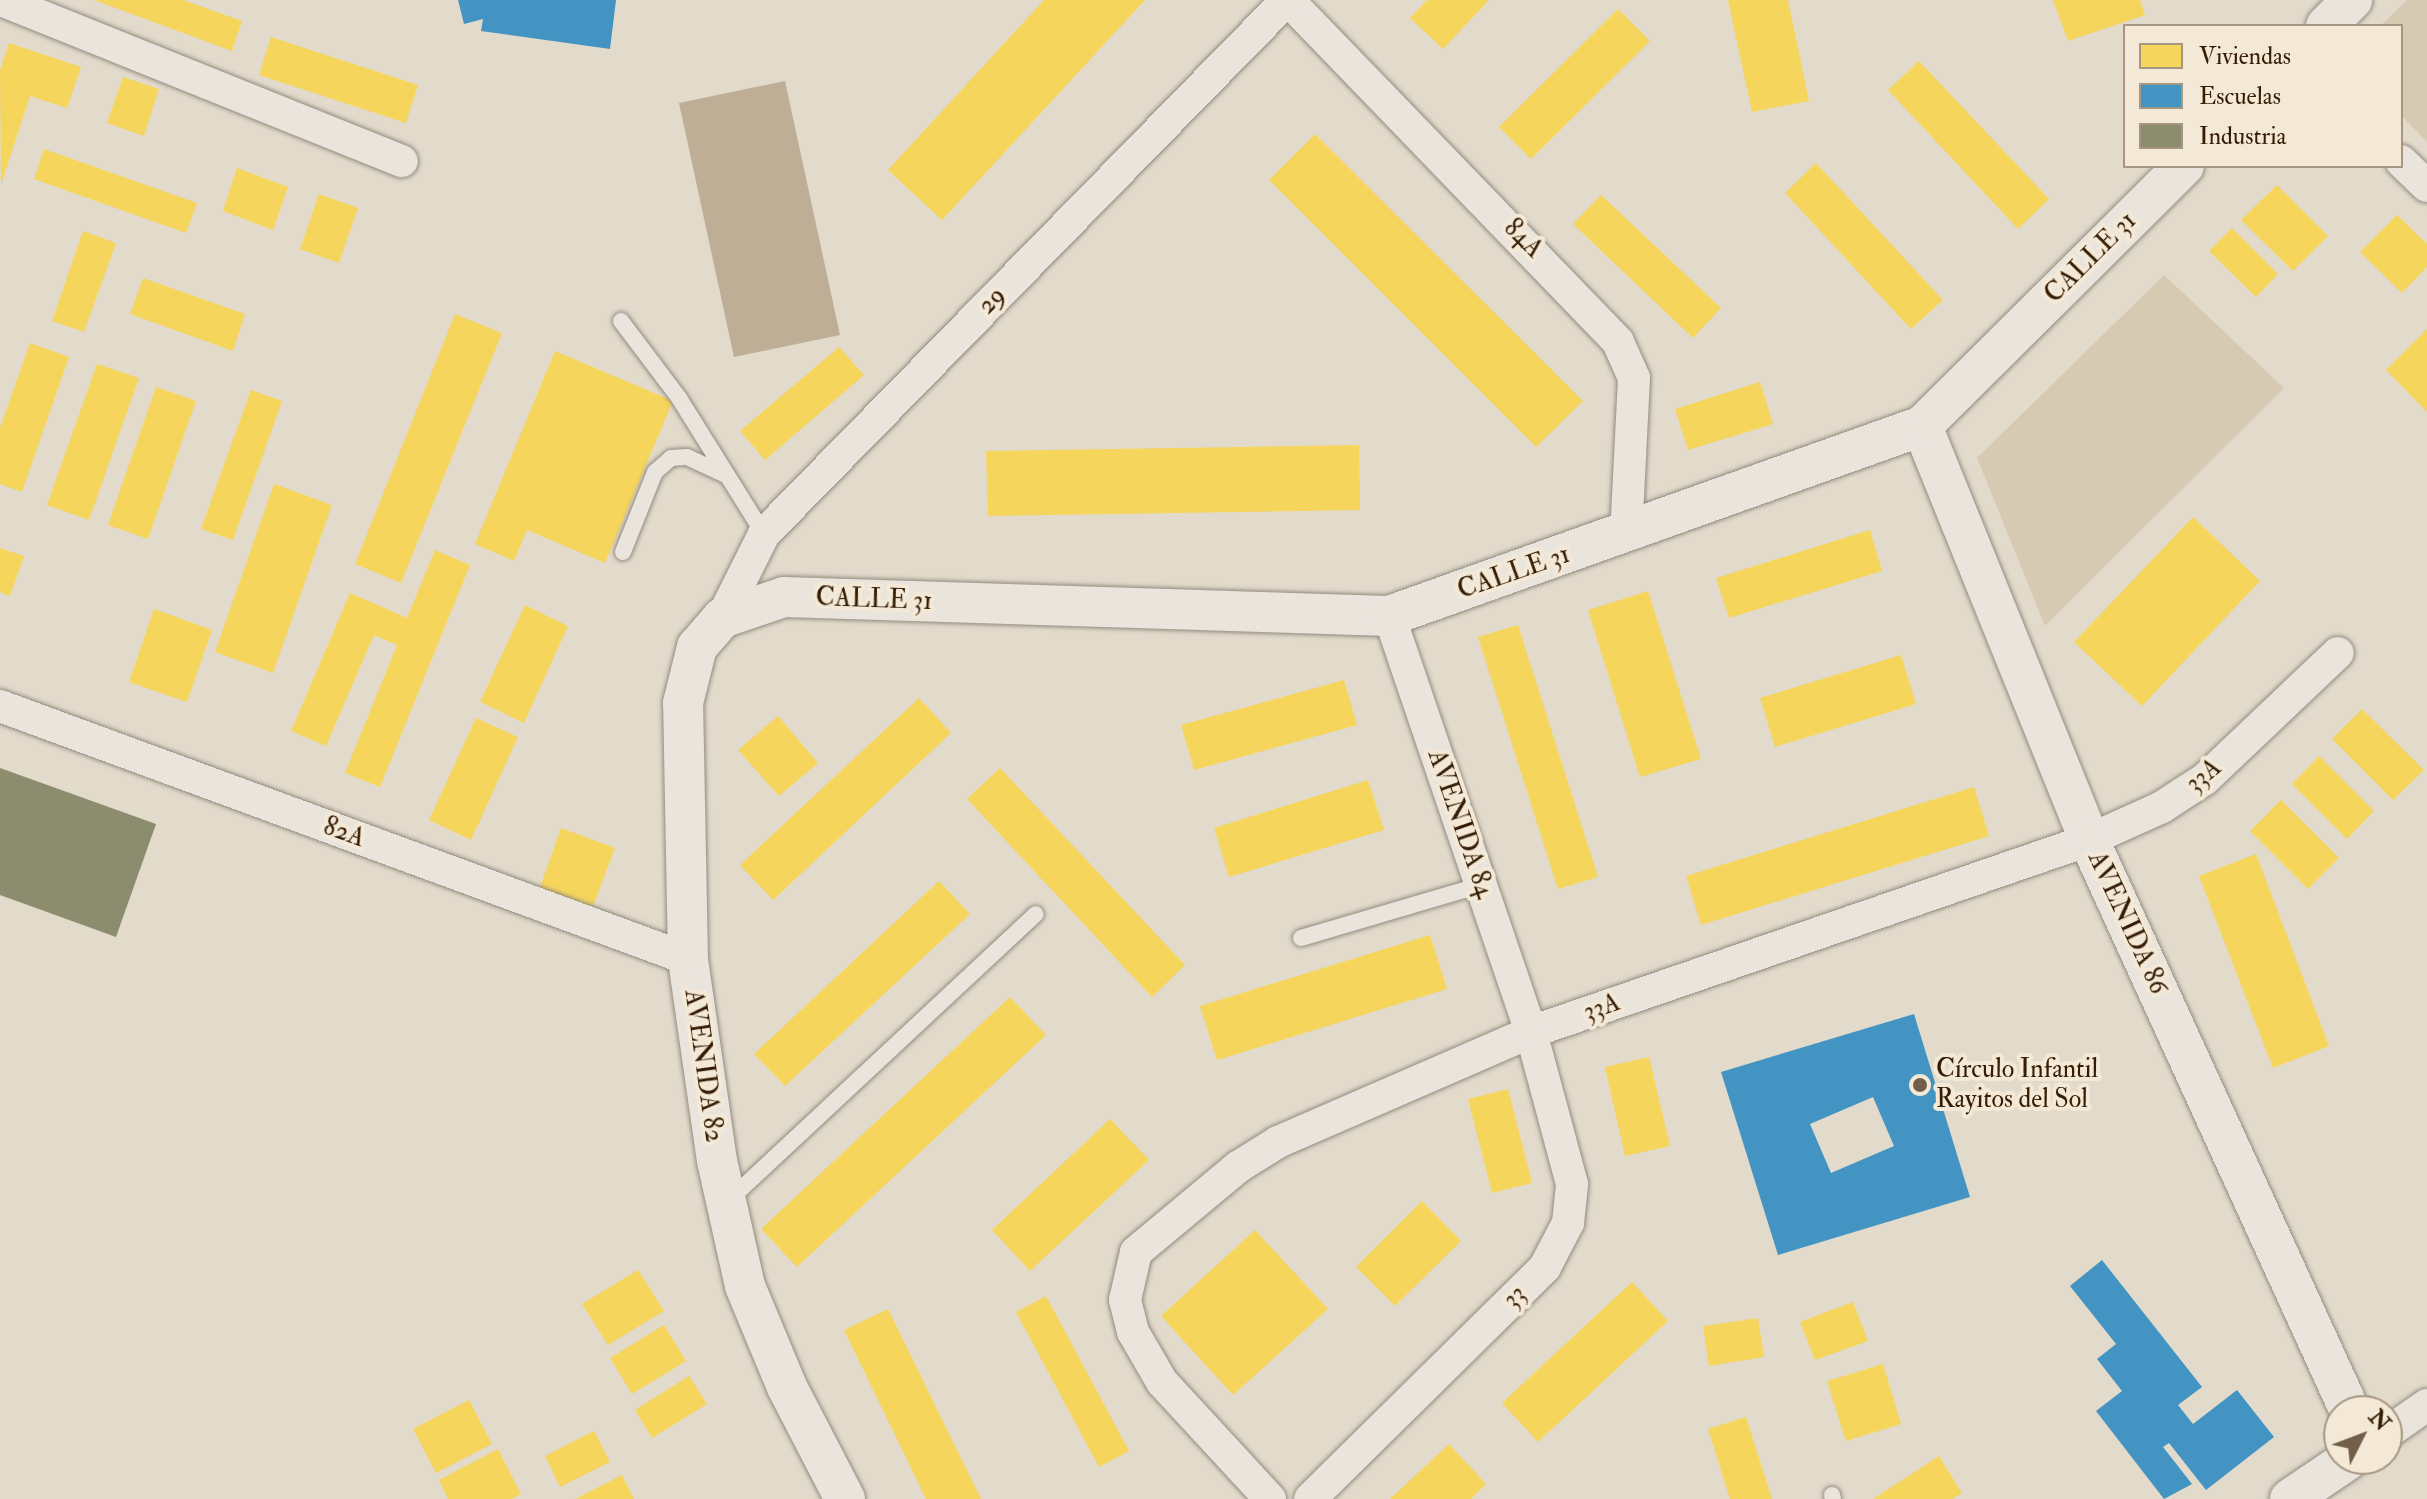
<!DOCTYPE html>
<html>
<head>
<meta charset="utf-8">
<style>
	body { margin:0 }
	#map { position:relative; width:2427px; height:1499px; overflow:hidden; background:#e2daca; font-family:"IM FELL Double Pica",serif }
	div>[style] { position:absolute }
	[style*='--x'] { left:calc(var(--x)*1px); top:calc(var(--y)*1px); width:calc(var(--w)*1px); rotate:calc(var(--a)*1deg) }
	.green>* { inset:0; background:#d7cab3 }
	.water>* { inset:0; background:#beae96 }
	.homes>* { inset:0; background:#f6d55c }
	.schools>* { inset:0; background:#4393c3 }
	.industry>* { inset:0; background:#8c8c6e }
	.roads { filter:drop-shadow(0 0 2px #938b80) drop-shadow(0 0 2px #938b80) }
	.service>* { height:16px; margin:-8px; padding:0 8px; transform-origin:8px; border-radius:8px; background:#e9e4dc }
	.minor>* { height:32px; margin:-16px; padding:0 16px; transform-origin:16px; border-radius:16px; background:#e9e4dc }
	.tertiary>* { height:40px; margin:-20px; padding:0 20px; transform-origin:20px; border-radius:20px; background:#e9e4dc }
	.dots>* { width:22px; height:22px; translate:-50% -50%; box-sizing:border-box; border:4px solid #f3e9d6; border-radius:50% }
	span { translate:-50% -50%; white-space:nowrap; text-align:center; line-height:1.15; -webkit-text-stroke:8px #f3e9d6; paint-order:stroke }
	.street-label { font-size:26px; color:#351c04 }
	.poi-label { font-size:26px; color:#351c04 }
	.left { translate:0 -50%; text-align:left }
	.legend { position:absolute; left:2123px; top:24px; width:280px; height:144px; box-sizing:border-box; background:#f3e9d6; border:2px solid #a79782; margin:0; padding:10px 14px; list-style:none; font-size:24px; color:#351c04 }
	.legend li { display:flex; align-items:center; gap:16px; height:40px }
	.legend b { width:40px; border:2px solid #a79782 }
	.north { position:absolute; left:2323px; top:1395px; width:80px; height:80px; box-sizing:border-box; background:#f3e9d6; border:2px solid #a79782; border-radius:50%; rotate:48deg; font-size:22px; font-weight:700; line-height:32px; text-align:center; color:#351c04 }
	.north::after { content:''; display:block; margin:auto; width:28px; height:36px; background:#725e49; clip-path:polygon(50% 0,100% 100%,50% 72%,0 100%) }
</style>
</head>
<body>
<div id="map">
	<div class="green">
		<div style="clip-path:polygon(2407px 0,2427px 0,2427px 142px,2401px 115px,2401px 26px,2380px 26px)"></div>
		<div style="clip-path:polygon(2164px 275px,2284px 388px,2045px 626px,1977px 458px)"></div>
	</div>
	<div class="water">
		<div style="clip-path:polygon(785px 81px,840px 335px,734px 357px,679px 103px)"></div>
	</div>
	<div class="homes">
		<div style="clip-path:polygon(94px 0,183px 0,242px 21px,232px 51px)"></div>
		<div style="clip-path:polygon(1044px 0,1145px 0,942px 220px,888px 170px)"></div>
		<div style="clip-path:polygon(1427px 0,1489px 0,1443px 49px,1410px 18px)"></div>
		<div style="clip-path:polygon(1728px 0,1788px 0,1809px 101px,1752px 112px)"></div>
		<div style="clip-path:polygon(2053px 0,2140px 0,2145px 15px,2068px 41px)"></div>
		<div style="clip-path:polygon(1618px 9px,1650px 41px,1531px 159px,1499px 127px)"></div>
		<div style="clip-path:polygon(271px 37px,418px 85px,406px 123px,259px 75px)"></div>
		<div style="clip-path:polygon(9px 43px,81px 67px,67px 108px,30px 96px,1px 185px,0 70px)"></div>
		<div style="clip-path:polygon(1919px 61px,2049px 199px,2018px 229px,1888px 90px)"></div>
		<div style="clip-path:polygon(123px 77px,159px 89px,144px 136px,107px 123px)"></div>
		<div style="clip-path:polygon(1315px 134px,1583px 401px,1536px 447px,1269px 180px)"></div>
		<div style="clip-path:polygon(44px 149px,197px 203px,186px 233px,34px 179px)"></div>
		<div style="clip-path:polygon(1816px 163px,1943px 300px,1911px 329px,1785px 193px)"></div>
		<div style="clip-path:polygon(237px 168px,288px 187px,273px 230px,223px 211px)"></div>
		<div style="clip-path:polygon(2277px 185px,2328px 236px,2293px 271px,2241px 220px)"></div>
		<div style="clip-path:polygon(319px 194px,358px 208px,339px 263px,300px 249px)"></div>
		<div style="clip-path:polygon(1601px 195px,1721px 308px,1693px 338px,1573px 224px)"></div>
		<div style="clip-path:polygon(2397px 215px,2427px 244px,2427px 267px,2402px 293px,2360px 252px)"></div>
		<div style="clip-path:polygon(2232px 228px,2278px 274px,2256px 297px,2209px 251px)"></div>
		<div style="clip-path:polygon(83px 231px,116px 243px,84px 332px,52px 321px)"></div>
		<div style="clip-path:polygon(143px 278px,245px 314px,233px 351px,130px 314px)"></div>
		<div style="clip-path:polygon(455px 314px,502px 333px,401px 583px,355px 564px)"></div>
		<div style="clip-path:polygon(2427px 329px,2427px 412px,2386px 370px)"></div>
		<div style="clip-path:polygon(30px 343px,69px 357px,22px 492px,0 484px,0 428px)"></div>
		<div style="clip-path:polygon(839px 347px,864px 375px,765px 460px,740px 431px)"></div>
		<div style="clip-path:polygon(555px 351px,673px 401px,605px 563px,527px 530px,514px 561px,475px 544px)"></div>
		<div style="clip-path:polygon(97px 364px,139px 378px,89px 520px,47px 505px)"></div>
		<div style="clip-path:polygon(1760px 382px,1773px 424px,1688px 450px,1675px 409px)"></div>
		<div style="clip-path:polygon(156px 387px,196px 401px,148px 539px,108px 525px)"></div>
		<div style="clip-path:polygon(251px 390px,282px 401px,233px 540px,201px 529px)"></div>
		<div style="clip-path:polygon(1359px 445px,1360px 510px,988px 516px,986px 451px)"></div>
		<div style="clip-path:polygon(274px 484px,332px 505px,273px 673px,215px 652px)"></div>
		<div style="clip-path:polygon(2193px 517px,2260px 581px,2142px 706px,2074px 642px)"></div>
		<div style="clip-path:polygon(1870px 530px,1882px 571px,1729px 618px,1716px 578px)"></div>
		<div style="clip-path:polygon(0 548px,24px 556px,10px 596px,0 592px)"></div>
		<div style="clip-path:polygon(435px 550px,470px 565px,380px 787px,345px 773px,397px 645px,374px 635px,326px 746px,291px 731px,350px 593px,407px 618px)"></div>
		<div style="clip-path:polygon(1648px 591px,1701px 759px,1640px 777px,1588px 610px)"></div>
		<div style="clip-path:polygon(525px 605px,568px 626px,524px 723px,480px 702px)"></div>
		<div style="clip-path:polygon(154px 609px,212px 630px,187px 702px,129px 682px)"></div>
		<div style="clip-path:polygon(1518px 625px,1598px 877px,1558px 889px,1478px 637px)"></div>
		<div style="clip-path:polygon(1901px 655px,1916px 704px,1775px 747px,1760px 698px)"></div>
		<div style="clip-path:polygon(1344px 680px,1357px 725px,1194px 770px,1181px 725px)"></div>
		<div style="clip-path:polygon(919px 698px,951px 733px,773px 900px,740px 865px)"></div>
		<div style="clip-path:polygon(2362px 709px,2424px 770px,2393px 800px,2332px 739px)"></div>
		<div style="clip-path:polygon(778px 716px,818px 763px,779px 796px,738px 750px)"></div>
		<div style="clip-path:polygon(476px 718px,518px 737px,471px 840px,429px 820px)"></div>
		<div style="clip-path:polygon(2319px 756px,2374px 811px,2347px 839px,2292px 784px)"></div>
		<div style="clip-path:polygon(1000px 768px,1185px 965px,1152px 997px,967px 799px)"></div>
		<div style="clip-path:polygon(1368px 780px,1384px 830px,1229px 877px,1214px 828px)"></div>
		<div style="clip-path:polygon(1974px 787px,1989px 836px,1701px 925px,1686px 876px)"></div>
		<div style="clip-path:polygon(2281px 800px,2339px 858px,2308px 889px,2250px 831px)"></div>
		<div style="clip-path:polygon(561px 828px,615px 848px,592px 909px,539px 890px)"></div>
		<div style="clip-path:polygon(2256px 854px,2329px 1046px,2273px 1068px,2199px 876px)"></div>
		<div style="clip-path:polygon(939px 881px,970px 914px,785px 1086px,754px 1054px)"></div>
		<div style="clip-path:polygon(1430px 935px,1447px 989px,1217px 1060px,1200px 1006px)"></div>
		<div style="clip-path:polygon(1010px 997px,1046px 1035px,797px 1267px,761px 1229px)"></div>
		<div style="clip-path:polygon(1649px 1057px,1670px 1146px,1625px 1156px,1605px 1067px)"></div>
		<div style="clip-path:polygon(1508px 1089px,1532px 1183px,1492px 1193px,1468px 1099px)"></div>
		<div style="clip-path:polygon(1110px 1119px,1149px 1160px,1030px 1271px,992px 1230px)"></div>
		<div style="clip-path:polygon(1422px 1201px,1461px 1241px,1395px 1306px,1356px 1267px)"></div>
		<div style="clip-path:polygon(1255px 1230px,1328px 1309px,1233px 1395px,1161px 1316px)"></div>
		<div style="clip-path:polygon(638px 1270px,664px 1311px,608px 1345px,582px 1304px)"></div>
		<div style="clip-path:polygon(1632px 1282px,1668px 1321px,1538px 1442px,1502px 1403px)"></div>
		<div style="clip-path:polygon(1046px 1296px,1129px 1451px,1099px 1467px,1016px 1312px)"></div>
		<div style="clip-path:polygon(1853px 1302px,1868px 1341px,1815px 1360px,1800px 1322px)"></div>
		<div style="clip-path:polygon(888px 1309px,981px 1499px,926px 1499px,844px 1330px)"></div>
		<div style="clip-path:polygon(1758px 1318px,1764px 1357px,1709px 1366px,1703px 1326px)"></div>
		<div style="clip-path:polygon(664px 1325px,686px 1361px,632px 1394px,610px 1358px)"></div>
		<div style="clip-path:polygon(1883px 1364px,1901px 1424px,1846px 1441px,1827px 1381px)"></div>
		<div style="clip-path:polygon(689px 1376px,707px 1404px,652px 1438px,635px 1410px)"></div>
		<div style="clip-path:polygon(469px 1400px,492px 1444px,436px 1473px,413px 1429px)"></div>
		<div style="clip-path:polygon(1746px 1417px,1772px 1499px,1730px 1499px,1708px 1429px)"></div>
		<div style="clip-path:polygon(594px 1431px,610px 1462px,560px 1487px,545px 1456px)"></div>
		<div style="clip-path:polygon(1449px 1444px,1486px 1484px,1471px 1499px,1390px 1499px)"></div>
		<div style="clip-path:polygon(498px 1449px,521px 1494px,511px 1499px,448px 1499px,439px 1480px)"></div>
		<div style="clip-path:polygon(1939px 1456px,1962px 1493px,1952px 1499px,1873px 1499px)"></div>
		<div style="clip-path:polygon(622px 1475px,634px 1499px,575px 1499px)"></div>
	</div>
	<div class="schools">
		<div style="clip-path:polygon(458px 0,616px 0,610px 49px,481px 31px,483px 19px,464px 24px)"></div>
		<div style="clip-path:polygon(evenodd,1914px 1014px,1970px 1197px,1778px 1255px,1721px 1072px,1914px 1014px,1873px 1097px,1894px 1146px,1831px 1173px,1810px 1124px,1873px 1097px)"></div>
		<div style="clip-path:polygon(2102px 1260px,2202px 1387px,2178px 1405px,2193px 1424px,2237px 1390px,2274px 1437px,2206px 1490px,2169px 1443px,2163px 1447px,2192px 1484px,2164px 1499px,2096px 1411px,2122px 1391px,2097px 1359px,2116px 1344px,2070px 1286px)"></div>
	</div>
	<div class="industry">
		<div style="clip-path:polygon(0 768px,156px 824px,116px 937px,0 895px)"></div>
	</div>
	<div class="roads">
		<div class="service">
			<div style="--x:621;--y:321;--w:96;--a:53"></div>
			<div style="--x:679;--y:398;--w:160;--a:58"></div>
			<div style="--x:623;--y:552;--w:86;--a:-68.2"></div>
			<div style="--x:655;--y:472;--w:21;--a:-41"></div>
			<div style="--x:671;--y:458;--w:16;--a:-4"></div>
			<div style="--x:687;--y:457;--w:41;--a:24.7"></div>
			<div style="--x:1301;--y:938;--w:188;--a:-16.4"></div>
			<div style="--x:727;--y:1202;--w:422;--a:-43"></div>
			<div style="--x:1832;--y:1495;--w:4;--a:76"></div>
		</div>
		<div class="minor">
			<div style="--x:1;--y:0;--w:432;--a:21.9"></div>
			<div style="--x:1288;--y:0;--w:475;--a:46"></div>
			<div style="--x:1618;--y:342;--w:39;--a:66"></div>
			<div style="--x:1634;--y:378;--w:156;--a:92.9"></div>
			<div style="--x:2401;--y:161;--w:36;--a:44"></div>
			<div style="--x:722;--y:618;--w:94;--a:-63.4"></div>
			<div style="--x:764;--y:534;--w:747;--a:-45.6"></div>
			<div style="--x:0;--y:706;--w:733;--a:20.19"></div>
			<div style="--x:2387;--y:1433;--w:49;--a:-35"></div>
			<div style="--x:1270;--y:1499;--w:159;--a:-132.7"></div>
			<div style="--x:1162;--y:1382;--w:58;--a:-120.1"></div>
			<div style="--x:1133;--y:1332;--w:33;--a:-104"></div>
			<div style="--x:1125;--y:1300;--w:49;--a:-77.1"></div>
			<div style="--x:1136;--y:1252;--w:133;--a:-39.8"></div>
			<div style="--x:1238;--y:1167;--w:47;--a:-32"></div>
			<div style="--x:1278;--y:1142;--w:276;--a:-23.5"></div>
			<div style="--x:1531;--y:1032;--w:590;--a:-18.99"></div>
			<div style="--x:2089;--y:840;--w:80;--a:-24.3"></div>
			<div style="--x:2162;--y:807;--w:51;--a:-33.1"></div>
			<div style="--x:2205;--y:779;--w:183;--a:-43.5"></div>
			<div style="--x:1310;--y:1499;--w:330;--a:-44.6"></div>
			<div style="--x:1545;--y:1267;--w:50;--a:-62.4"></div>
			<div style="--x:1568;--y:1223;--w:39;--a:-84"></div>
			<div style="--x:1572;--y:1184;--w:157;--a:-105.1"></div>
			<div style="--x:1531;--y:1032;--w:440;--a:-108.8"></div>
		</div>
		<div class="tertiary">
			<div style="--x:2326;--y:26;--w:37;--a:-45"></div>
			<div style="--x:1922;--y:426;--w:446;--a:68"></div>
			<div style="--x:2089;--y:840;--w:628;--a:65.44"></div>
			<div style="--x:845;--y:1499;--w:126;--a:-117.4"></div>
			<div style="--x:787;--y:1387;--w:109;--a:-112.6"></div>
			<div style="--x:745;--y:1286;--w:128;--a:-102.6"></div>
			<div style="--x:717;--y:1161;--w:204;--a:-98.2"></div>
			<div style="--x:688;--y:959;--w:256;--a:-91.1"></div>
			<div style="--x:683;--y:703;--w:58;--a:-76"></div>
			<div style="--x:697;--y:647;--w:38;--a:-49"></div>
			<div style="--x:722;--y:618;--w:65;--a:-18.7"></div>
			<div style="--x:784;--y:597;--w:605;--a:1.8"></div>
			<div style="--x:1389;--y:616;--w:566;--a:-19.62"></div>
			<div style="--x:1922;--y:426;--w:369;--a:-44.8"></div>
			<div style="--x:2290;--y:1499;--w:71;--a:-34.1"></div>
		</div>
	</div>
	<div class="dots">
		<div style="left:1920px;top:1085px;background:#725e49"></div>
	</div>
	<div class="street-label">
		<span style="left:1523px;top:239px;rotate:45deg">84A</span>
		<span style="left:2091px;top:258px;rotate:-45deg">CALLE 31</span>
		<span style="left:992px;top:301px;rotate:-46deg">29</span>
		<span style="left:1514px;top:573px;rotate:-19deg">CALLE 31</span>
		<span style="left:874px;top:600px;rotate:2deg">CALLE 31</span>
		<span style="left:2204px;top:776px;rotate:-39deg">33A</span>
		<span style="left:1460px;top:824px;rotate:71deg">AVENIDA 84</span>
		<span style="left:344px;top:833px;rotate:20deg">82A</span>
		<span style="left:2127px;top:923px;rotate:65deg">AVENIDA 86</span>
		<span style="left:1602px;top:1008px;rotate:-19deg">33A</span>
		<span style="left:703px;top:1066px;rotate:82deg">AVENIDA 82</span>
		<span style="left:1515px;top:1297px;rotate:-45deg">33</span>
	</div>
	<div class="poi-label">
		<span class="left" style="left:1936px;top:1085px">Círculo Infantil<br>Rayitos del Sol</span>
	</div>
	<ul class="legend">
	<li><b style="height:22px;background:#f6d55c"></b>Viviendas</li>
	<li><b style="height:22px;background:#4393c3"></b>Escuelas</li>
	<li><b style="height:22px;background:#8c8c6e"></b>Industria</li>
	</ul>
	<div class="north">N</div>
</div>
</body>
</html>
